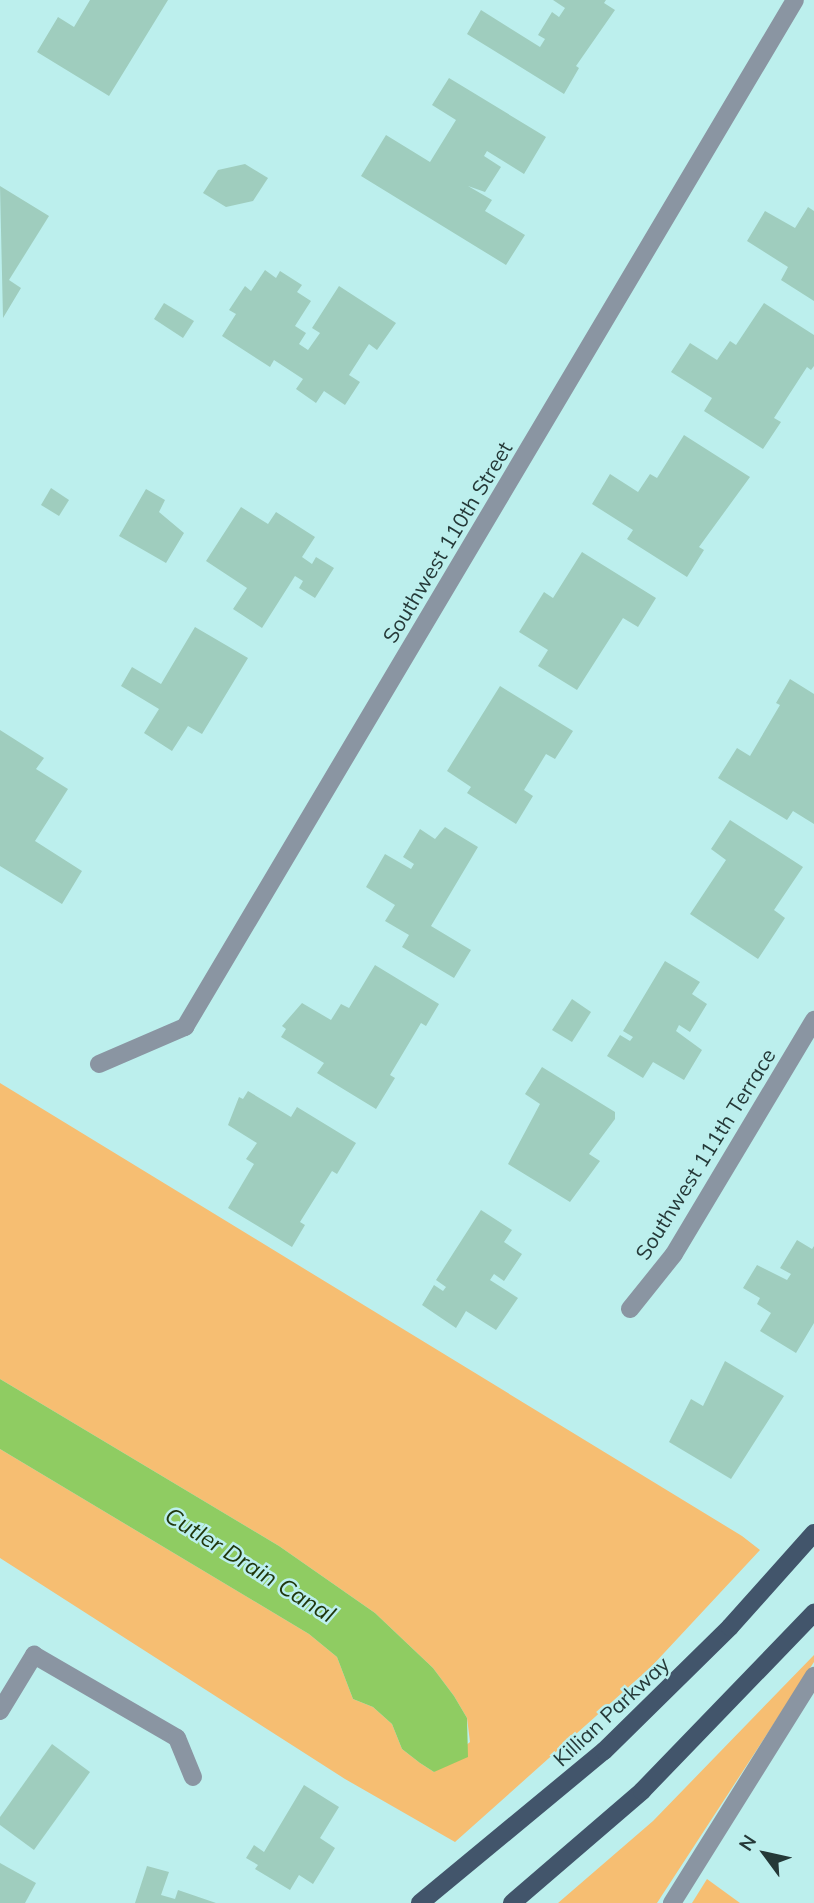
<!DOCTYPE html>
<html>
<head>
<meta charset="utf-8">
<style>
	body { margin:0 }
	#map { position:relative; width:814px; height:1903px; overflow:hidden; background:#bcefed; font-family:Mulish,sans-serif }
	div>[style] { position:absolute }
	[style*='--x'] { left:calc(var(--x)*1px); top:calc(var(--y)*1px); width:calc(var(--w)*1px); rotate:calc(var(--a)*1deg) }
	.green>* { inset:0; background:#f6be72 }
	.water>* { inset:0; background:#8fcc62 }
	.building>* { inset:0; background:#9fcdbe }
	.minor>* { height:18px; margin:-9px; padding:0 9px; transform-origin:9px; border-radius:9px; background:#8a95a2 }
	.major>* { height:18px; margin:-9px; padding:0 9px; transform-origin:9px; border-radius:9px; background:#42556b }
	span { translate:-50% -50%; white-space:nowrap; text-align:center; line-height:1.15; -webkit-text-stroke:5px #bcefed; paint-order:stroke }
	.street-label { font-size:21px; color:#253938 }
	.water-label { font-size:23px; color:#1f360b; font-style:italic }
	.north { position:absolute; left:730px; top:1819px; width:70px; height:70px; -webkit-text-stroke:5px #bcefed; paint-order:stroke; rotate:303deg; font-size:19px; font-weight:700; line-height:28px; text-align:center; color:#253938 }
	.north::after { content:''; display:block; margin:auto; width:24px; height:32px; background:#253938; clip-path:polygon(50% 0,100% 100%,50% 72%,0 100%) }
</style>
</head>
<body>
<div id="map">
	<div class="green">
		<div style="clip-path:polygon(0 1083px,742px 1536px,760px 1550px,651px 1667px,455px 1842px,345px 1779px,0 1558px,0 1449px,309px 1634px,337px 1657px,353px 1699px,373px 1707px,392px 1724px,402px 1749px,420px 1763px,434px 1772px,470px 1742px,467px 1718px,454px 1696px,433px 1668px,375px 1613px,279px 1546px,0 1379px)"></div>
		<div style="clip-path:polygon(814px 1655px,814px 1662px,657px 1903px,558px 1903px,653px 1821px)"></div>
		<div style="clip-path:polygon(707px 1879px,740px 1903px,692px 1903px)"></div>
	</div>
	<div class="water">
		<div style="clip-path:polygon(0 1379px,279px 1546px,375px 1613px,433px 1668px,454px 1696px,467px 1718px,468px 1757px,434px 1772px,420px 1763px,402px 1749px,392px 1724px,373px 1707px,353px 1699px,337px 1657px,309px 1634px,0 1449px)"></div>
	</div>
	<div class="building">
		<div style="clip-path:polygon(90px 0,168px 0,109px 96px,37px 52px,58px 17px,74px 27px)"></div>
		<div style="clip-path:polygon(553px 0,606px 0,604px 3px,615px 10px,576px 66px,579px 68px,564px 94px,467px 34px,481px 10px,540px 47px,545px 39px,538px 35px,552px 12px,559px 17px,565px 8px)"></div>
		<div style="clip-path:polygon(449px 78px,546px 137px,524px 174px,487px 151px,484px 156px,501px 167px,485px 192px,468px 186px,492px 200px,485px 211px,525px 235px,506px 265px,361px 176px,386px 135px,430px 162px,456px 120px,432px 105px)"></div>
		<div style="clip-path:polygon(245px 164px,268px 178px,253px 201px,226px 207px,203px 193px,218px 170px)"></div>
		<div style="clip-path:polygon(0 186px,49px 216px,9px 280px,21px 288px,3px 318px)"></div>
		<div style="clip-path:polygon(808px 207px,814px 211px,814px 301px,781px 280px,788px 267px,747px 241px,765px 211px,795px 228px)"></div>
		<div style="clip-path:polygon(265px 270px,276px 278px,280px 271px,302px 285px,297px 292px,311px 301px,295px 326px,306px 333px,299px 344px,308px 350px,320px 333px,312px 328px,339px 286px,396px 323px,377px 350px,369px 344px,349px 375px,360px 382px,345px 405px,324px 391px,316px 403px,296px 389px,303px 379px,274px 360px,270px 367px,222px 336px,236px 314px,229px 310px,245px 286px,251px 291px)"></div>
		<div style="clip-path:polygon(164px 303px,194px 321px,183px 338px,154px 319px)"></div>
		<div style="clip-path:polygon(764px 303px,814px 335px,814px 366px,811px 370px,807px 367px,774px 418px,781px 422px,763px 449px,704px 411px,712px 398px,671px 372px,690px 343px,717px 360px,730px 341px,736px 345px)"></div>
		<div style="clip-path:polygon(684px 435px,750px 477px,699px 547px,704px 550px,687px 577px,627px 539px,633px 530px,592px 504px,610px 474px,638px 492px,650px 474px,657px 478px)"></div>
		<div style="clip-path:polygon(51px 488px,69px 500px,59px 516px,41px 505px)"></div>
		<div style="clip-path:polygon(146px 489px,165px 500px,159px 512px,184px 533px,166px 563px,119px 536px)"></div>
		<div style="clip-path:polygon(241px 507px,268px 524px,276px 512px,315px 537px,302px 557px,312px 564px,316px 557px,334px 568px,315px 598px,299px 588px,303px 581px,295px 576px,262px 628px,233px 609px,247px 588px,206px 561px)"></div>
		<div style="clip-path:polygon(582px 552px,656px 598px,638px 627px,623px 618px,577px 690px,538px 666px,548px 650px,519px 632px,544px 592px,553px 598px)"></div>
		<div style="clip-path:polygon(195px 627px,248px 658px,202px 734px,188px 726px,172px 751px,144px 733px,159px 709px,121px 686px,132px 667px,161px 684px)"></div>
		<div style="clip-path:polygon(790px 679px,814px 694px,814px 824px,793px 811px,787px 820px,718px 778px,737px 748px,750px 756px,780px 705px,776px 703px)"></div>
		<div style="clip-path:polygon(500px 686px,573px 731px,555px 759px,546px 754px,524px 790px,533px 796px,516px 824px,467px 793px,471px 787px,447px 771px)"></div>
		<div style="clip-path:polygon(0 730px,44px 758px,36px 769px,68px 789px,35px 841px,82px 871px,62px 904px,0 866px)"></div>
		<div style="clip-path:polygon(730px 820px,803px 867px,774px 910px,785px 918px,758px 959px,690px 914px,726px 860px,711px 849px)"></div>
		<div style="clip-path:polygon(445px 827px,478px 847px,431px 926px,471px 950px,454px 978px,402px 947px,409px 935px,385px 921px,395px 905px,366px 887px,385px 854px,411px 869px,414px 864px,403px 857px,420px 829px,435px 839px)"></div>
		<div style="clip-path:polygon(665px 961px,700px 982px,692px 994px,707px 1004px,690px 1032px,679px 1025px,676px 1031px,702px 1050px,684px 1080px,653px 1062px,643px 1078px,607px 1056px,620px 1035px,630px 1041px,633px 1037px,623px 1031px)"></div>
		<div style="clip-path:polygon(375px 965px,439px 1004px,426px 1026px,421px 1023px,390px 1075px,395px 1078px,376px 1109px,317px 1073px,324px 1063px,281px 1037px,286px 1029px,282px 1026px,302px 1003px,331px 1020px,341px 1004px,349px 1008px)"></div>
		<div style="clip-path:polygon(572px 999px,591px 1012px,572px 1042px,552px 1030px)"></div>
		<div style="clip-path:polygon(542px 1067px,615px 1112px,615px 1119px,589px 1154px,600px 1161px,570px 1202px,508px 1164px,540px 1104px,525px 1094px)"></div>
		<div style="clip-path:polygon(248px 1091px,291px 1117px,297px 1107px,356px 1143px,337px 1174px,332px 1171px,300px 1222px,305px 1225px,292px 1247px,228px 1208px,254px 1164px,246px 1159px,257px 1143px,228px 1125px,239px 1097px,243px 1099px)"></div>
		<div style="clip-path:polygon(481px 1210px,512px 1230px,504px 1242px,522px 1254px,504px 1281px,494px 1274px,490px 1280px,518px 1298px,496px 1330px,466px 1311px,456px 1328px,422px 1305px,434px 1285px,443px 1291px,446px 1287px,436px 1280px)"></div>
		<div style="clip-path:polygon(797px 1240px,812px 1249px,814px 1246px,814px 1323px,796px 1353px,760px 1331px,771px 1313px,757px 1304px,760px 1298px,743px 1288px,757px 1265px,787px 1280px,791px 1274px,780px 1268px)"></div>
		<div style="clip-path:polygon(725px 1361px,784px 1396px,731px 1479px,669px 1442px,691px 1399px,703px 1406px)"></div>
		<div style="clip-path:polygon(52px 1744px,90px 1772px,34px 1850px,0 1825px,0 1817px)"></div>
		<div style="clip-path:polygon(304px 1785px,339px 1807px,320px 1838px,335px 1848px,313px 1884px,299px 1875px,290px 1890px,255px 1869px,258px 1865px,246px 1858px,254px 1845px,264px 1852px)"></div>
		<div style="clip-path:polygon(0 1863px,36px 1883px,25px 1903px,0 1903px)"></div>
		<div style="clip-path:polygon(147px 1866px,169px 1872px,161px 1895px,175px 1899px,178px 1890px,216px 1903px,135px 1903px)"></div>
	</div>
	<div class="minor">
		<div style="--x:99;--y:1064;--w:94;--a:-23.3"></div>
		<div style="--x:185;--y:1027;--w:1194;--a:-59.29"></div>
		<div style="--x:630;--y:1309;--w:70;--a:-51.3"></div>
		<div style="--x:674;--y:1254;--w:273;--a:-59.1"></div>
		<div style="--x:0;--y:1711;--w:66;--a:-58.7"></div>
		<div style="--x:34;--y:1655;--w:165;--a:30.1"></div>
		<div style="--x:177;--y:1738;--w:42;--a:67.7"></div>
		<div style="--x:672;--y:1903;--w:268;--a:-58"></div>
	</div>
	<div class="major">
		<div style="--x:420;--y:1903;--w:239;--a:-39.6"></div>
		<div style="--x:604;--y:1751;--w:177;--a:-44.5"></div>
		<div style="--x:730;--y:1627;--w:126;--a:-48.2"></div>
		<div style="--x:512;--y:1903;--w:172;--a:-40.7"></div>
		<div style="--x:642;--y:1791;--w:248;--a:-46"></div>
	</div>
	<div class="street-label">
		<span style="left:447px;top:542px;rotate:-59deg">Southwest 110th Street</span>
		<span style="left:705px;top:1154px;rotate:-58deg">Southwest 111th Terrace</span>
		<span style="left:611px;top:1711px;rotate:-43deg">Killian Parkway</span>
	</div>
	<div class="water-label">
		<span style="left:250px;top:1565px;rotate:32deg">Cutler Drain Canal</span>
	</div>
	<div class="north">N</div>
</div>
</body>
</html>
